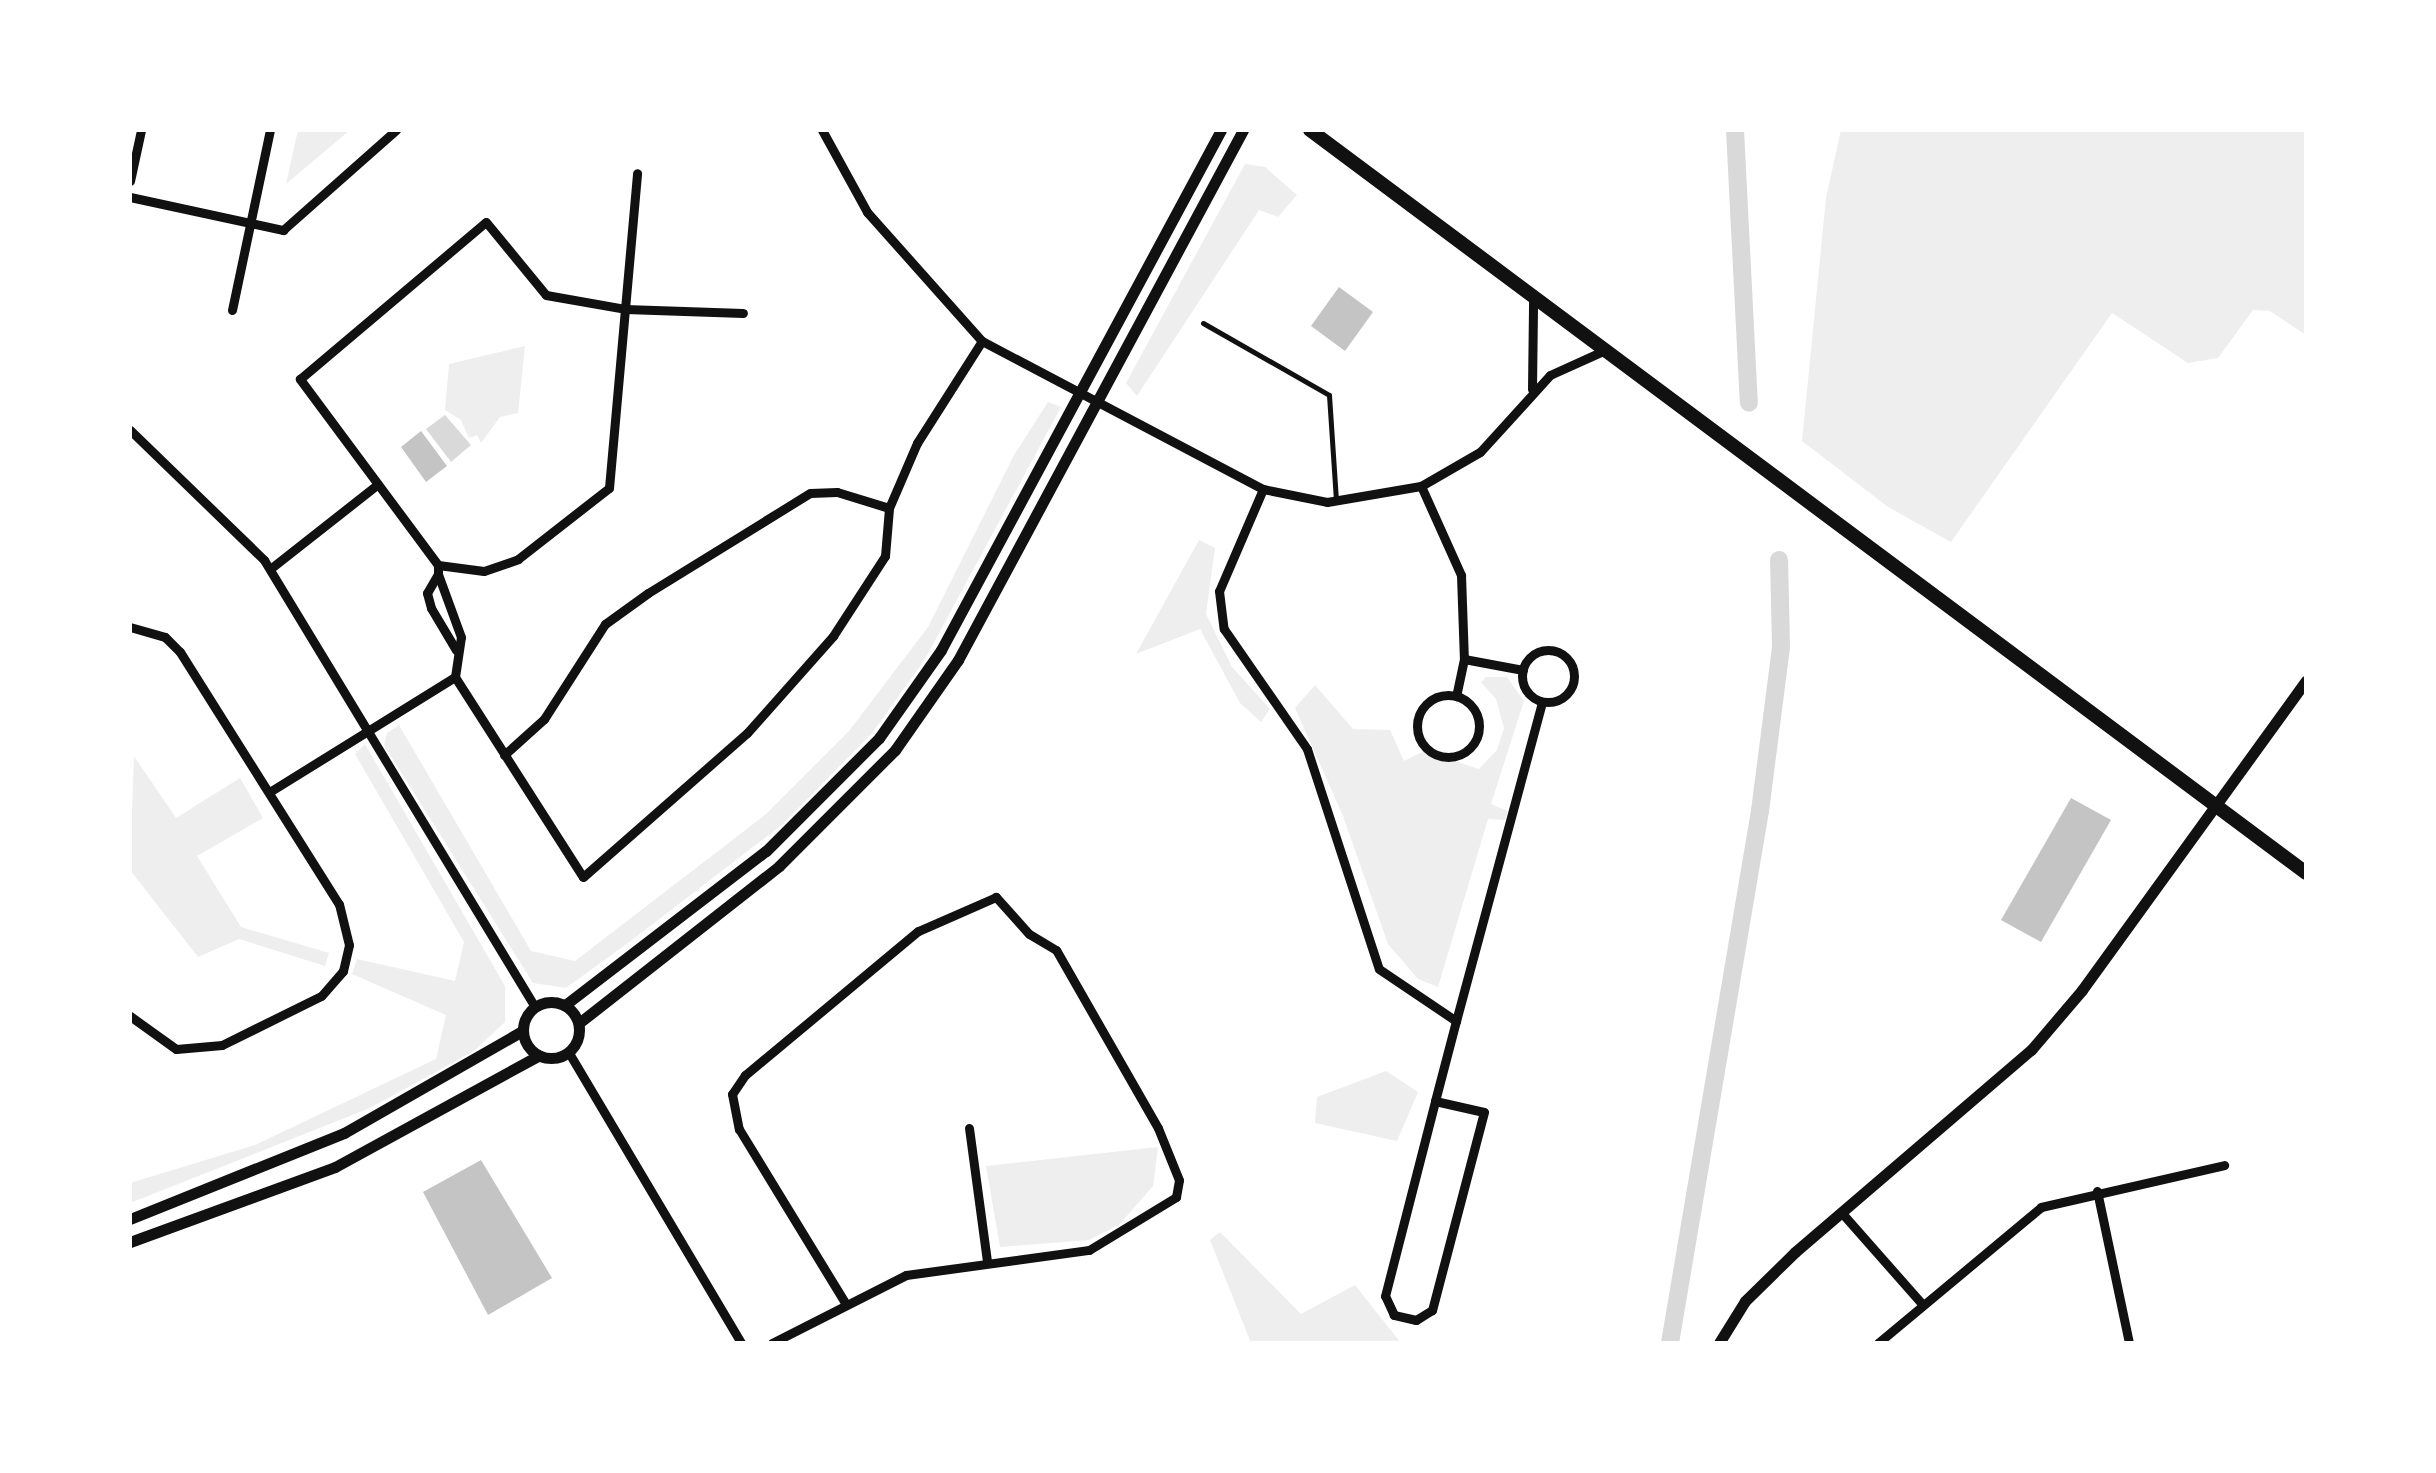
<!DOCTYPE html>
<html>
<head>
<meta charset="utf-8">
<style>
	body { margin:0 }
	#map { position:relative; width:2436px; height:1473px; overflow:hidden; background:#fff; font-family:"Noto Serif",serif }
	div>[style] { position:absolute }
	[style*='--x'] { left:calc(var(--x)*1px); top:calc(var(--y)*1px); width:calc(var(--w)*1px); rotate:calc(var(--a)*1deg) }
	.green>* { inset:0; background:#eee }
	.water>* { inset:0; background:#d9d9d9 }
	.canal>* { height:18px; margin:-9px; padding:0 9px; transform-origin:9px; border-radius:9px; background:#d9d9d9 }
	.building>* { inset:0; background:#c4c4c4 }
	.service>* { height:5px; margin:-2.5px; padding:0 2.5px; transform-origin:2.5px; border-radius:2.5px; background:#111 }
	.minor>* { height:9px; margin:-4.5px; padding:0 4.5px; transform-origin:4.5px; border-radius:4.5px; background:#111 }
	.minor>.ring { margin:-4.5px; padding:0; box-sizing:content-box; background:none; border:9px solid #111; border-radius:50% }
	.tertiary>* { height:11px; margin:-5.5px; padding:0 5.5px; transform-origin:5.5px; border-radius:5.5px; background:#111 }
	.tertiary>.ring { margin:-5.5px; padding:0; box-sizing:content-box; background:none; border:11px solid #111; border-radius:50% }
	.primary>* { height:14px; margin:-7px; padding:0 7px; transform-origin:7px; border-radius:7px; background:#111 }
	span { translate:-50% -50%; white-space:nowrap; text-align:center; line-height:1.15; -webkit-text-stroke:10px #fff; paint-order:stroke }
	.frame { position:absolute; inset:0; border:132px solid #fff; pointer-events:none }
</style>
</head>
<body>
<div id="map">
	<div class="green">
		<div style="clip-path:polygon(298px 130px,350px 130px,286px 184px)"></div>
		<div style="clip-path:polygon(1841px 130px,2306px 130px,2306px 335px,2270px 311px,2253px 310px,2218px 358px,2188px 363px,2112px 313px,1951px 542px,1888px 507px,1802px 441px,1826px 198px)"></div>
		<div style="clip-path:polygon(1245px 164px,1265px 167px,1297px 195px,1278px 217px,1259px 210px,1137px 396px,1126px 383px)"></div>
		<div style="clip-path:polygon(525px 346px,518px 413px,500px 417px,481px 443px,477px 435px,469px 438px,461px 420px,445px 410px,449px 364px)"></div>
		<div style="clip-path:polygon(1048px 402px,1061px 407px,925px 659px,873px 732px,783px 824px,632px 940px,566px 988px,533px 983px,384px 745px,387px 733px,399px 725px,531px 951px,575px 961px,765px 815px,849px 731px,928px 627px,1014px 455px)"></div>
		<div style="clip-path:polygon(1199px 540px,1215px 548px,1206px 614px,1232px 667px,1270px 709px,1261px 722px,1240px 703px,1200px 629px,1136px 654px)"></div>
		<div style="clip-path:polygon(1486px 677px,1507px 677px,1524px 701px,1491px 804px,1508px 811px,1505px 820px,1488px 819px,1438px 987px,1418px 979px,1388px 944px,1343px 816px,1295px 708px,1315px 685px,1353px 729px,1390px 730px,1404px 761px,1424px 751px,1479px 769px,1497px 750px,1504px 728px,1496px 699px,1481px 682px)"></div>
		<div style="clip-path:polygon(365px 744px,505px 986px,505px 1022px,474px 1051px,370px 1108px,130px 1203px,130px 1183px,255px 1145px,436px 1059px,446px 1015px,352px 974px,357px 959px,455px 981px,464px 942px,355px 754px)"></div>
		<div style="clip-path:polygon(134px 756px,176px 818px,240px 778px,263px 818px,197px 856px,241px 927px,329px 953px,325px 966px,239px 939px,198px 957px,130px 870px)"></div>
		<div style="clip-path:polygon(1386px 1071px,1418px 1092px,1397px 1141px,1315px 1123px,1317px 1097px)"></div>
		<div style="clip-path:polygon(1158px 1147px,1153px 1186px,1119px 1225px,1089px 1240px,1000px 1247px,986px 1166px)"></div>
		<div style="clip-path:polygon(1220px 1232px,1301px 1314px,1355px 1285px,1401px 1343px,1251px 1343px,1210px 1240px)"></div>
	</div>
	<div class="water">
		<div style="clip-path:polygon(445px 415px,471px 445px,451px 462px,426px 429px)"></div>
	</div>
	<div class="canal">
		<div style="--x:1735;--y:130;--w:273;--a:87.1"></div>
		<div style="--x:1670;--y:1343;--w:540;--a:-80.4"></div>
		<div style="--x:1760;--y:811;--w:166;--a:-82.7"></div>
		<div style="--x:1781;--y:646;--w:86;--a:-91.3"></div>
	</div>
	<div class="building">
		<div style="clip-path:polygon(1339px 287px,1373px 312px,1345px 351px,1311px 326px)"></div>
		<div style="clip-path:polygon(421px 431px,447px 466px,426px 482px,401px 447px)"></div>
		<div style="clip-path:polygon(2071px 798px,2111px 820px,2041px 942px,2001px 920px)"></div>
		<div style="clip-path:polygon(481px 1160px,552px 1278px,488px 1315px,423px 1192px)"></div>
	</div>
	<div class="service">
		<div style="--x:1203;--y:323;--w:145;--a:29.7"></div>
		<div style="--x:1329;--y:395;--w:105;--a:86.2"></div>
	</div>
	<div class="minor">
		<div style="--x:822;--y:130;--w:94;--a:61.2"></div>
		<div style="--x:867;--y:212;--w:173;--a:48.3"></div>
		<div style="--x:982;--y:341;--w:318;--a:27.8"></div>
		<div style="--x:1263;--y:489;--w:65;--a:11.5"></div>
		<div style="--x:1327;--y:502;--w:95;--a:-9.7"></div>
		<div style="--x:1421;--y:486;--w:68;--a:-30"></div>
		<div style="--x:1480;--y:452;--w:104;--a:-47.7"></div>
		<div style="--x:1550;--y:375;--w:58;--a:-24.4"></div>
		<div style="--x:130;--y:181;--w:52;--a:-77.8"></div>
		<div style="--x:130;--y:197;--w:157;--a:12.2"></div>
		<div style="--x:283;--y:230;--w:151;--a:-41.5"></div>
		<div style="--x:232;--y:310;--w:184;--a:-78.1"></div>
		<div style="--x:1532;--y:389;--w:88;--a:-89.3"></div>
		<div style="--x:130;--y:430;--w:187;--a:44.1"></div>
		<div style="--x:264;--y:560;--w:523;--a:58.77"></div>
		<div style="--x:1421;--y:486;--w:98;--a:65.8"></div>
		<div style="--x:1461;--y:575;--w:84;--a:88"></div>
		<div style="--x:1464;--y:659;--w:38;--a:102"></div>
		<div style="--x:1263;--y:489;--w:111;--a:113.3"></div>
		<div style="--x:1219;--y:591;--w:38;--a:83"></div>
		<div style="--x:1224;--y:629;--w:146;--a:55.3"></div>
		<div style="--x:1307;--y:749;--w:231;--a:71.9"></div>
		<div style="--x:1379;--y:969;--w:93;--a:34"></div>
		<div style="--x:438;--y:565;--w:46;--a:7.4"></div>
		<div style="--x:484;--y:571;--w:36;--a:-19"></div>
		<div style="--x:518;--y:559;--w:115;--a:-38"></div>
		<div style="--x:609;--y:488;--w:316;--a:-84.9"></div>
		<div style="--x:270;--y:569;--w:137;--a:-38.2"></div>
		<div style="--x:438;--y:574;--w:9;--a:-90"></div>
		<div style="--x:438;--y:565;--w:232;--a:-126.6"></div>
		<div style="--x:300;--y:379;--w:243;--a:-40.2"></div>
		<div style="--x:486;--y:222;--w:94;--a:50.6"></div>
		<div style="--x:546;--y:295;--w:80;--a:10"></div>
		<div style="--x:625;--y:309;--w:118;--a:1.9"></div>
		<div style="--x:130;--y:627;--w:36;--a:16"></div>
		<div style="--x:165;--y:637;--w:21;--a:45"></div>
		<div style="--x:180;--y:652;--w:298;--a:57.8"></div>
		<div style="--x:339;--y:904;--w:42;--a:76.3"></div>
		<div style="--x:349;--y:945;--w:27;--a:103"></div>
		<div style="--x:343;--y:971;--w:33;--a:131"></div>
		<div style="--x:321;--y:996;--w:110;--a:153.7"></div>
		<div style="--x:222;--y:1045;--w:46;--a:175"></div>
		<div style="--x:176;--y:1049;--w:57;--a:-144.3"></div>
		<div class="ring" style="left:1522px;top:650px;width:43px;height:43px"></div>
		<div style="--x:1464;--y:659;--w:60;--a:10.6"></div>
		<div style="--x:455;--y:677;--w:237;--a:57.4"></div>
		<div style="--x:583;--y:877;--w:218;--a:-41.3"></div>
		<div style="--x:747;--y:733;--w:130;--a:-48.4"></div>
		<div style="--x:833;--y:636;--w:95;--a:-57"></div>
		<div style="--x:885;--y:556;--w:48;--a:-85.2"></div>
		<div style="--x:889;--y:508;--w:71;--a:-66.7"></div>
		<div style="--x:917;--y:443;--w:121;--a:-57.5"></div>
		<div style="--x:455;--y:677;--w:40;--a:-81.5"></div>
		<div style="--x:461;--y:637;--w:67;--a:-110.1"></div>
		<div style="--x:438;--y:574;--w:22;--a:120"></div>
		<div style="--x:427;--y:593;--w:16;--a:75"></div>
		<div style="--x:431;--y:608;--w:49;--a:59.2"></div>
		<div class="ring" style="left:1417px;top:695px;width:53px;height:53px"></div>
		<div style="--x:504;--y:755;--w:54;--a:-42"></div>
		<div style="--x:544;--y:719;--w:113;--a:-57.3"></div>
		<div style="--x:605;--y:624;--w:53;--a:-35.8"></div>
		<div style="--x:648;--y:593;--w:190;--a:-31.7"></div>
		<div style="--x:810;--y:493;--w:27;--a:-2"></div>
		<div style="--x:837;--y:492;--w:54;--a:17.1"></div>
		<div style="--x:271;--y:791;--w:216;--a:-31.8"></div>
		<div style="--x:569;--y:1053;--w:337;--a:59.3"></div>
		<div style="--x:1435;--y:1101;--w:50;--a:12.7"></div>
		<div style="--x:1484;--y:1112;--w:205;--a:104.7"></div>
		<div style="--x:1432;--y:1310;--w:19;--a:148"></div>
		<div style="--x:1416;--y:1320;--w:23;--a:-167"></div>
		<div style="--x:1394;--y:1315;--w:21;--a:-115"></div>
		<div style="--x:1385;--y:1296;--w:201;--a:-75.6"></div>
		<div style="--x:1435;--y:1101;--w:83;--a:-75.3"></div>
		<div style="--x:1456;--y:1021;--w:330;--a:-74.9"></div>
		<div style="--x:969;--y:1128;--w:134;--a:82.3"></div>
		<div style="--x:2097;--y:1191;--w:155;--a:78.1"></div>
		<div style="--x:1841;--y:1212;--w:123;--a:48.6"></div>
		<div style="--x:772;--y:1343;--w:150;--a:-26.9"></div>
		<div style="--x:906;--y:1275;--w:185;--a:-7.8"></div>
		<div style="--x:1089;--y:1250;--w:102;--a:-31.3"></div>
		<div style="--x:1176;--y:1197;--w:17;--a:-80"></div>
		<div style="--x:1179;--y:1180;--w:56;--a:-112"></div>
		<div style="--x:1158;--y:1128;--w:205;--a:-119.8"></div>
		<div style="--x:1056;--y:950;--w:31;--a:-149"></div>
		<div style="--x:1029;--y:934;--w:50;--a:-131.7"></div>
		<div style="--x:996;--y:897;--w:85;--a:156.4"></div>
		<div style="--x:918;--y:931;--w:225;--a:140.2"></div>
		<div style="--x:745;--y:1075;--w:23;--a:124"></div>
		<div style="--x:732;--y:1094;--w:36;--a:79"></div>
		<div style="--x:739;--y:1129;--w:202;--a:58.6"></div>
		<div style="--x:1878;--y:1343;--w:212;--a:-39.8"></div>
		<div style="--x:2041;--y:1207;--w:188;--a:-12.9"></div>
	</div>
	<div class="tertiary">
		<div class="ring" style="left:523px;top:1002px;width:45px;height:45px"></div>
		<div style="--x:565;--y:1005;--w:253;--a:-37.5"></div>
		<div style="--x:766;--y:851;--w:160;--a:-45"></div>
		<div style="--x:879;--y:738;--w:108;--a:-54.8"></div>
		<div style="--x:941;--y:650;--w:591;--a:-61.7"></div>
		<div style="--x:579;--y:1023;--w:254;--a:-38.1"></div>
		<div style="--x:779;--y:866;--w:164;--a:-45"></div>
		<div style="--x:895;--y:750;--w:110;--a:-55"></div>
		<div style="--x:958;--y:660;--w:602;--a:-61.73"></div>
		<div style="--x:130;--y:1219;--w:231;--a:-21.9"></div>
		<div style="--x:344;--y:1133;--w:205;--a:-29.8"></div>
		<div style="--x:130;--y:1242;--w:218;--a:-20.1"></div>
		<div style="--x:335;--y:1167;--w:231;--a:-28.7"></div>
		<div style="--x:1719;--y:1343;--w:49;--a:-58.2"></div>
		<div style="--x:1745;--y:1301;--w:70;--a:-44.4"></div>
		<div style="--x:1795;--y:1252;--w:311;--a:-40.6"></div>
		<div style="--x:2031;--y:1050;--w:79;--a:-49.6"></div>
		<div style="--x:2082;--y:990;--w:382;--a:-54.1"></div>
	</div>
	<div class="primary">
		<div style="--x:1310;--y:130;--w:1243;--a:36.72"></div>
	</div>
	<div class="frame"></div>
</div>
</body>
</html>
